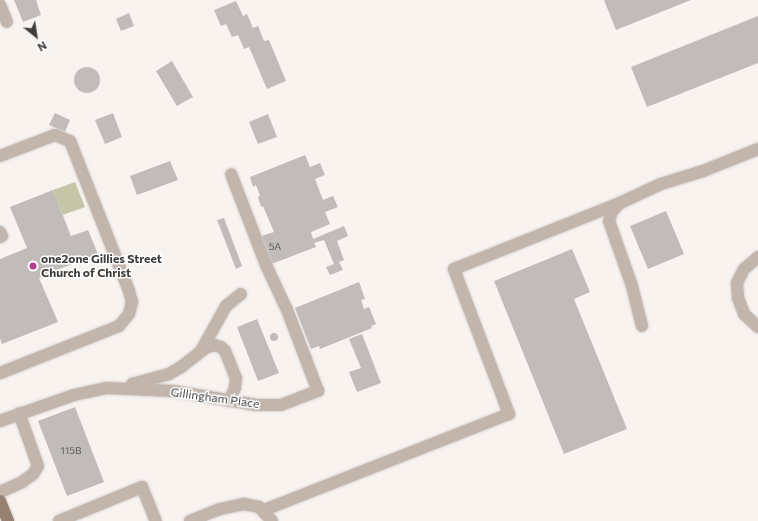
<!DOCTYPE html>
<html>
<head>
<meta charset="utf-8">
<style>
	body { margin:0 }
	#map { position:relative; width:758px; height:521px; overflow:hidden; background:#f9f3f0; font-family:Commissioner,sans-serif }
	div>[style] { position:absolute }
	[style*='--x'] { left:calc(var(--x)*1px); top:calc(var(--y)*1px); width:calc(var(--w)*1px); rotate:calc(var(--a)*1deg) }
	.green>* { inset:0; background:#c3c7a7 }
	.building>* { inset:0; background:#c1bbb9 }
	.round { border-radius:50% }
	.roads { filter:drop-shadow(0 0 1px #d4cecc) drop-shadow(0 0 1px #d4cecc) }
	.minor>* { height:12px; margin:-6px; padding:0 6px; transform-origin:6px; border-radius:6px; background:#c2b5ac }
	.major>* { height:12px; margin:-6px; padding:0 6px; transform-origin:6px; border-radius:6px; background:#978070 }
	.dots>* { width:11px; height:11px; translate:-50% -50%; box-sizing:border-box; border:2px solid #fff; border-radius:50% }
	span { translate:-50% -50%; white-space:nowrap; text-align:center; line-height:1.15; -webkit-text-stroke:3px #fff; paint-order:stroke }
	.number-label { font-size:10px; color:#5f5c5a }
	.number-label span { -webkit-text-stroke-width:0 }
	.poi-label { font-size:12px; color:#3e3c3b; font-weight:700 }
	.left { translate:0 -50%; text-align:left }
	.street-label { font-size:12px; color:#3e3c3b }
	.north { position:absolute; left:16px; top:16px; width:40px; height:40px; -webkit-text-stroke:3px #fff; paint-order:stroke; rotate:150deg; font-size:11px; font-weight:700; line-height:16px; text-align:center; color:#3e3c3b }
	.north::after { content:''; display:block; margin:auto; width:14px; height:18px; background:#3e3c3b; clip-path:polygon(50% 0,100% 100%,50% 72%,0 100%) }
</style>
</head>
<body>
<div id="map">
	<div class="green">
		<div style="clip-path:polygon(75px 182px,85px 207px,63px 215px,53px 190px)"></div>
	</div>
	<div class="building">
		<div style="clip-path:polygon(14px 0,36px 0,41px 15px,23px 22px)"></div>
		<div style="clip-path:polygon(604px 0,691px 0,616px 30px)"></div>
		<div style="clip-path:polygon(236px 1px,243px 16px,247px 14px,253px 28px,258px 26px,264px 41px,269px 40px,286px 81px,267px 89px,249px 47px,244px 49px,238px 35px,232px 37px,226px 24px,221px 26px,214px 10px)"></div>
		<div style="clip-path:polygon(129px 13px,134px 26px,121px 31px,116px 19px)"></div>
		<div style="clip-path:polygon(758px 16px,758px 63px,647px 107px,631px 67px)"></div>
		<div style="clip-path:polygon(172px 61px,193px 97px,177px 106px,156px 71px)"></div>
		<div class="round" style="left:74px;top:67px;width:26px;height:26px"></div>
		<div style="clip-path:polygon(55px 113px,70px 120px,65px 132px,49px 125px)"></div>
		<div style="clip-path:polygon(113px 113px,122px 137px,105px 144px,95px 120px)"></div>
		<div style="clip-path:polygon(268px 114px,277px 137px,258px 144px,249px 122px)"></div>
		<div style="clip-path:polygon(305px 155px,310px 167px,320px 163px,325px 175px,315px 179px,323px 200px,333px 196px,338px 207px,325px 212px,330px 224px,311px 232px,313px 239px,344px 226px,348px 236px,337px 241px,344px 260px,339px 262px,343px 270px,330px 275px,326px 267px,334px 264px,324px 240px,314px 243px,316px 247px,269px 265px,258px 237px,274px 232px,263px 206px,261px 207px,258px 197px,260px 196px,256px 185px,253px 187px,250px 177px)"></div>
		<div style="clip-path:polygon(170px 161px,178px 180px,137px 195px,130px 176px)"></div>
		<div style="clip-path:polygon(53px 190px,71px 236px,88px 230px,98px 254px,44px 275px,39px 278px,58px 322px,2px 344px,0 338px,0 259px,27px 248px,10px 207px)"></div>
		<div style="clip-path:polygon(666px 211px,684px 254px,648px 269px,630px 226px)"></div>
		<div style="clip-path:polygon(224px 218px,242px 266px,236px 269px,217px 220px)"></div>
		<div style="clip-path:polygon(572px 249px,590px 292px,574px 299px,627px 429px,564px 454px,494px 281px)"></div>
		<div style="clip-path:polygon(359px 282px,365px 299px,361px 300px,364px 309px,369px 307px,376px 324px,371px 326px,372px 328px,320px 349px,319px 346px,311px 349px,295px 308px)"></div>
		<div style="clip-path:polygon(257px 319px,279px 373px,258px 381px,237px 327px)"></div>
		<div class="round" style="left:270px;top:333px;width:8px;height:8px"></div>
		<div style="clip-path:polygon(362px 334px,381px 383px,357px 392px,349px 372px,361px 368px,349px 339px)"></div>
		<div style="clip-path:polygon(75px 407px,104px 482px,67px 496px,38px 421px)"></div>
	</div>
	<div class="roads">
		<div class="minor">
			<div style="--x:0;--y:5;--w:18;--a:68"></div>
			<div style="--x:0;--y:156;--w:59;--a:-20.9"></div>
			<div style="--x:55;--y:135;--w:16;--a:22"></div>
			<div style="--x:70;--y:141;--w:161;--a:68.5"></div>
			<div style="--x:129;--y:291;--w:11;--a:75"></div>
			<div style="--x:132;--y:302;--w:12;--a:104"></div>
			<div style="--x:129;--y:314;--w:16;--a:130"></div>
			<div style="--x:119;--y:326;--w:128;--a:158.4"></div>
			<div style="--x:619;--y:204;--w:10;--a:135"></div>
			<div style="--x:612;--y:211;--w:10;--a:107"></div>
			<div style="--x:609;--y:221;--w:69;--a:70.5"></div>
			<div style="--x:632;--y:286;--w:41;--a:76"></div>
			<div style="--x:0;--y:232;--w:4;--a:63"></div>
			<div style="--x:2;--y:236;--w:2;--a:153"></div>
			<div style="--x:758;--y:257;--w:18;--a:139"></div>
			<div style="--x:744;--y:269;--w:16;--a:117"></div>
			<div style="--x:737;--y:283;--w:15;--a:86"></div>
			<div style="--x:738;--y:298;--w:17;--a:69"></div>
			<div style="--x:744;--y:314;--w:19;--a:43"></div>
			<div style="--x:201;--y:351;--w:51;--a:-60.9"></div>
			<div style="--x:226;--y:306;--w:19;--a:-39"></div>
			<div style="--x:132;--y:384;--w:38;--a:-15"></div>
			<div style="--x:169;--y:374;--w:14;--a:-30"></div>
			<div style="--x:181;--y:367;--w:31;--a:-38"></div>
			<div style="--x:205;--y:348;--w:9;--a:-18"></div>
			<div style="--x:214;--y:345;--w:7;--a:16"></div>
			<div style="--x:221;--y:347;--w:6;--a:45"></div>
			<div style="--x:225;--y:351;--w:29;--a:68"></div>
			<div style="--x:236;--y:378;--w:10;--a:96"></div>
			<div style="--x:235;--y:388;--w:14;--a:115"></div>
			<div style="--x:0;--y:421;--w:78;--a:-19.4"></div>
			<div style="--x:74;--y:395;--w:34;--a:-12"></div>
			<div style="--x:107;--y:388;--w:66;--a:2.6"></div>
			<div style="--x:173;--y:391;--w:85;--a:9.5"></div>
			<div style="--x:257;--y:405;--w:24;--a:0"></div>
			<div style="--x:281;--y:405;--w:40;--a:-21"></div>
			<div style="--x:318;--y:391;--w:87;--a:-110.9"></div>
			<div style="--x:287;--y:310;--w:50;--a:-115"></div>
			<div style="--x:266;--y:265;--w:97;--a:-111"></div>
			<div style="--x:0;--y:492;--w:24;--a:-24"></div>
			<div style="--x:22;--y:482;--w:14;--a:-36"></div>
			<div style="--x:33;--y:474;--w:9;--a:-58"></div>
			<div style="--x:38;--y:466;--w:56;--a:-109.7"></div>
			<div style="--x:264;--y:510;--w:263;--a:-21.4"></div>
			<div style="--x:509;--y:414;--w:155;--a:-110.8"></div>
			<div style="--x:454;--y:269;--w:179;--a:-21.7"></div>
			<div style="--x:620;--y:203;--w:45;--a:-24.9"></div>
			<div style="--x:661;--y:184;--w:44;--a:-17.2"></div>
			<div style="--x:703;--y:171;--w:59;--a:-21.8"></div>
			<div style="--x:59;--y:521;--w:90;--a:-22.3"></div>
			<div style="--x:142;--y:487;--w:37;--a:68"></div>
			<div style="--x:190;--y:521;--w:32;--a:-22"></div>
			<div style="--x:220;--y:509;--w:25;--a:-12"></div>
			<div style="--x:244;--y:504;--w:15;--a:11"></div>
			<div style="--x:259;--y:507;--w:19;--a:47"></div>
		</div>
		<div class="major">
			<div style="--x:0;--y:501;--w:22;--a:68"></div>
		</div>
	</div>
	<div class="dots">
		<div style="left:33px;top:266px;background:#ba3e90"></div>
	</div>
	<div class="number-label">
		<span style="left:275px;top:247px">5A</span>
		<span style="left:71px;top:451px">115B</span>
	</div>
	<div class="poi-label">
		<span class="left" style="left:41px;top:266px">one2one Gillies Street<br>Church of Christ</span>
	</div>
	<div class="street-label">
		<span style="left:215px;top:398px;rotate:8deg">Gillingham Place</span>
	</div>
	<div class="north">N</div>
</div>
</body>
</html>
